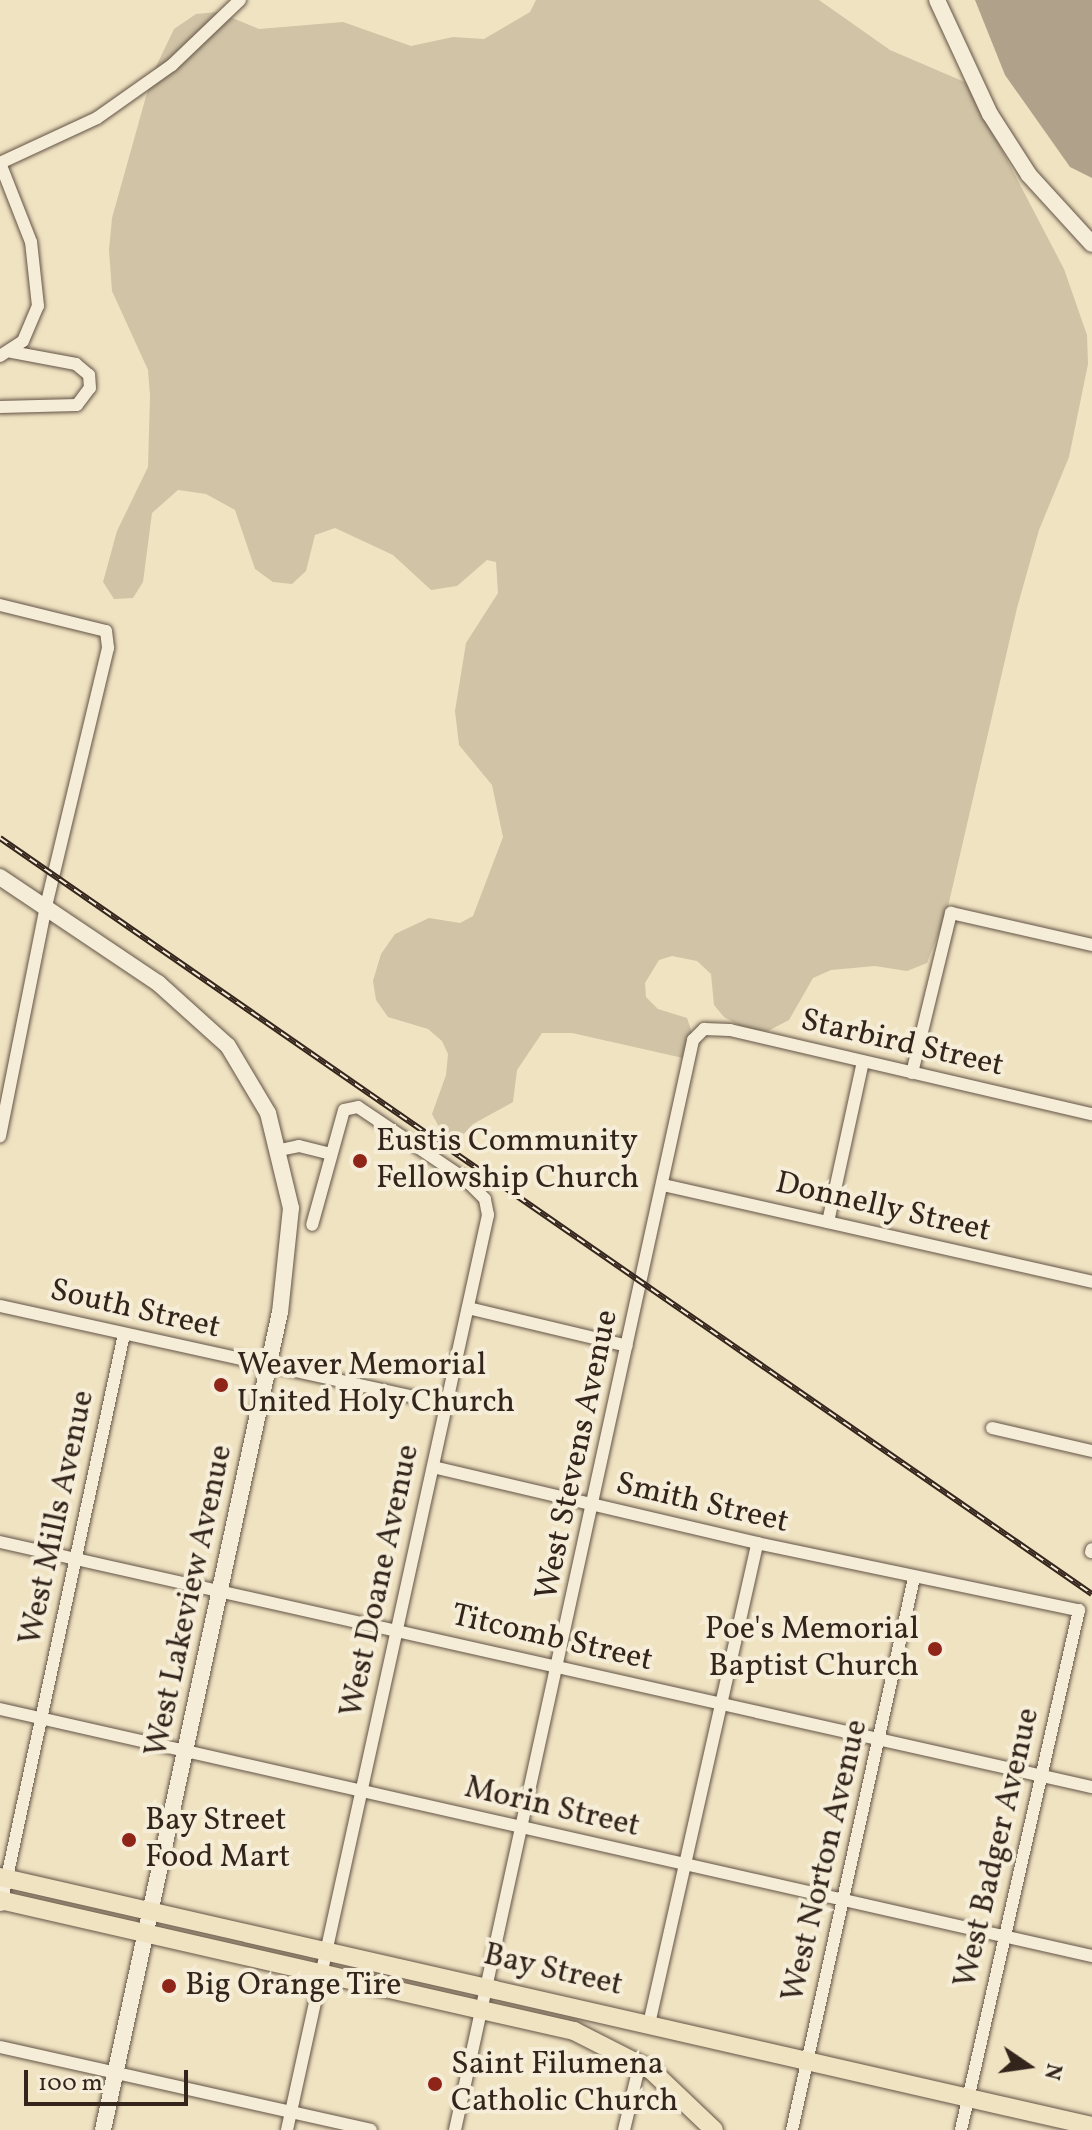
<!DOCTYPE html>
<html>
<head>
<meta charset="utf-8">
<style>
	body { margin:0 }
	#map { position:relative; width:1092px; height:2130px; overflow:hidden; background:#f0e3c2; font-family:Vollkorn,serif }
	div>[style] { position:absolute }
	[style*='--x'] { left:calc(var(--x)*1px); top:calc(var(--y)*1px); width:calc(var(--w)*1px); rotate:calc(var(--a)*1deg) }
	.green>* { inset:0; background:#d0c3a6 }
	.water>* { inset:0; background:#b0a28a }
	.roads { filter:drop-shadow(0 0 2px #635446) drop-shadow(0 0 2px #635446) }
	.street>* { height:12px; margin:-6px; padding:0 6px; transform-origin:6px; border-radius:6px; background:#f5edd7 }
	.secondary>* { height:16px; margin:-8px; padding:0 8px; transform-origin:8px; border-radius:8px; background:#f5edd7 }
	.primary>* { height:18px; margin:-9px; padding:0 9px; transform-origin:9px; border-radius:9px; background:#f0e3c2 }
	.rail>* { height:6px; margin-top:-3px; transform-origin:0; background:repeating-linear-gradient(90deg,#f5edd7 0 9px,#34251c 0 18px); box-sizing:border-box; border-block:2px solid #34251c }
	.dots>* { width:22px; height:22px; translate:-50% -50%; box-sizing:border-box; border:4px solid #f5edd7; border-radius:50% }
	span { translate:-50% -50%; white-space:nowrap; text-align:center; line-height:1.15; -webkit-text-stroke:8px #f5edd7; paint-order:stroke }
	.street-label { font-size:32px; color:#34251c }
	.poi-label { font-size:32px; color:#34251c }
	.left { translate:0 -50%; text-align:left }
	.right { translate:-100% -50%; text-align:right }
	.north { position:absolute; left:988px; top:2026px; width:80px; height:80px; -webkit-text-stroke:6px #f5edd7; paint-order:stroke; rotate:103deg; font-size:22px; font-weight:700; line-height:32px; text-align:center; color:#34251c }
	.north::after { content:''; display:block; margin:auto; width:28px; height:36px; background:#34251c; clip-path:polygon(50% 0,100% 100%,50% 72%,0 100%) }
	.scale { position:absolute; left:24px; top:2070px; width:164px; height:36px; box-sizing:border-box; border:4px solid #34251c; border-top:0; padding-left:10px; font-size:24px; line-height:28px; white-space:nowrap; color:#34251c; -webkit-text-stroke:6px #f5edd7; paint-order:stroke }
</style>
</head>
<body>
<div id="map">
	<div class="green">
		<div style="clip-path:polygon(536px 0,819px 0,890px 50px,967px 83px,1064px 269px,1087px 335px,1088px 364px,1069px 457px,1039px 530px,1017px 608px,947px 911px,927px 963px,907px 971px,875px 966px,831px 970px,813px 978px,789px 1020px,768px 1031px,745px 1029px,724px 1017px,714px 1005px,711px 974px,697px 961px,672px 956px,659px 960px,645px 983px,646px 997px,658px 1009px,687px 1018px,695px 1041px,683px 1058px,572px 1033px,542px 1033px,517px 1070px,513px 1102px,473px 1124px,457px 1141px,444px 1136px,432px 1114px,446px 1075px,448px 1054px,442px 1041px,428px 1029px,388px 1017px,376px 1000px,373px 981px,381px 954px,395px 934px,429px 918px,460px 923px,473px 916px,503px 837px,492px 785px,459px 745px,455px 711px,466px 643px,498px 593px,496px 562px,487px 560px,457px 586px,431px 590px,393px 555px,335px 528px,315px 535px,306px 571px,292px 584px,273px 582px,255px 569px,235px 510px,206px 494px,178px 490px,152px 513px,143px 582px,133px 598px,114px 599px,103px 582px,117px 531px,148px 467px,150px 396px,148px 370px,112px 291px,109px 250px,112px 218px,152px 75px,174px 29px,196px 14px,218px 12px,259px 29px,343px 22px,411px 46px,453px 37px,484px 39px,530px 12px)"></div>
	</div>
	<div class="water">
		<div style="clip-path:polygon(975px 0,1092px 0,1092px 178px,1070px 167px,1005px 75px)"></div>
	</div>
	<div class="roads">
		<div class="street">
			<div style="--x:0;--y:163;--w:107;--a:-24.9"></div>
			<div style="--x:97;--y:118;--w:92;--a:-35.2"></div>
			<div style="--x:172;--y:65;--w:94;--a:-43.7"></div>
			<div style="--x:0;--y:356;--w:27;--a:-33"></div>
			<div style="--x:23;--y:341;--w:38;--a:-67"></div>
			<div style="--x:38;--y:306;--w:64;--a:-96.2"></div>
			<div style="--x:31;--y:242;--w:85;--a:-111.4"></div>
			<div style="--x:0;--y:407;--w:77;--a:-1.5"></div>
			<div style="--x:77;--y:405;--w:21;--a:-53"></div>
			<div style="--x:90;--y:388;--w:13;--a:-94"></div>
			<div style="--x:89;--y:375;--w:17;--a:-140"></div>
			<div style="--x:76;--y:364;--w:66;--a:-169.5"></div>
			<div style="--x:0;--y:605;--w:109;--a:13.8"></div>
			<div style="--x:106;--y:631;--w:17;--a:83"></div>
			<div style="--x:108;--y:648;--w:265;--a:103.5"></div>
			<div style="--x:46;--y:906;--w:235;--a:101.3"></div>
			<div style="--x:912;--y:1073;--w:165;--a:-76.3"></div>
			<div style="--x:951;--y:913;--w:145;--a:12.8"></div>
			<div style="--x:280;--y:1150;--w:19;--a:-12"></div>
			<div style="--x:299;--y:1146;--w:33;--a:14"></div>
			<div style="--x:663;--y:1185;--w:440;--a:12.7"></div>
			<div style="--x:828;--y:1222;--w:164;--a:-77.7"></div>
			<div style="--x:0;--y:1306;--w:458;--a:12.4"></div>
			<div style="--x:468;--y:1308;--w:163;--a:13.4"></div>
			<div style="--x:992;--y:1428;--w:103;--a:13"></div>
			<div style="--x:433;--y:1467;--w:333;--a:13.2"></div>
			<div style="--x:757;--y:1543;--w:329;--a:11.8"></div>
			<div style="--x:1079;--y:1610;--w:533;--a:102.79"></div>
			<div style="--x:0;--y:1542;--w:1119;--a:12.65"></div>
			<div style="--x:1091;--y:1552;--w:3;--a:-72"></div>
			<div style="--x:0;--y:1709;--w:1120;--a:12.75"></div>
			<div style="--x:1;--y:1905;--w:584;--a:-77.84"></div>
			<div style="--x:649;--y:2024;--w:493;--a:-77.3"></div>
			<div style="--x:0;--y:2047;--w:380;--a:12.6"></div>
			<div style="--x:287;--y:2130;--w:937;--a:-77.61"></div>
			<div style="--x:488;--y:1215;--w:16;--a:-101"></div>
			<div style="--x:485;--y:1199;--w:28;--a:-135"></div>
			<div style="--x:465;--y:1179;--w:129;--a:-146.1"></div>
			<div style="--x:358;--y:1107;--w:14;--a:168"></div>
			<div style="--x:344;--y:1110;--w:119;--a:105.5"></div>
			<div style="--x:455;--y:2130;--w:1116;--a:-77.68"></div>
			<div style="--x:693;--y:1040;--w:16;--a:-45"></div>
			<div style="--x:704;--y:1029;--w:26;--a:2"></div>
			<div style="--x:730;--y:1030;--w:372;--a:13.1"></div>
			<div style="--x:624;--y:2130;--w:69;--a:-76.6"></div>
			<div style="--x:792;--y:2130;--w:565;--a:-77.54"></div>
		</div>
		<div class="secondary">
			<div style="--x:937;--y:0;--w:126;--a:65.1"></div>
			<div style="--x:990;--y:114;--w:72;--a:57.4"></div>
			<div style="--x:1029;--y:175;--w:93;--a:47.6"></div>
			<div style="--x:0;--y:877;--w:190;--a:33.9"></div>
			<div style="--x:158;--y:983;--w:94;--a:42"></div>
			<div style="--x:228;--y:1046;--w:78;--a:59.2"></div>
			<div style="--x:268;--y:1113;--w:98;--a:76.4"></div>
			<div style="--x:291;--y:1208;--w:105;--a:96"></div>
			<div style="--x:280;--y:1312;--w:837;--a:102.21"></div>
		</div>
		<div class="primary">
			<div style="--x:0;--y:1877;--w:1120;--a:12.85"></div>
			<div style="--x:0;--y:1900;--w:589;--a:12.86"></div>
			<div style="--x:574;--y:2031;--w:86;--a:26.9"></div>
			<div style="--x:651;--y:2070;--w:87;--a:43.6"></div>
		</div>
	</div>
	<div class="rail">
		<div style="--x:0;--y:838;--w:1328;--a:34.7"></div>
	</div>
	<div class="dots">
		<div style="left:360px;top:1161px;background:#8f2418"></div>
		<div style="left:221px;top:1385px;background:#8f2418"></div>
		<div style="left:935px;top:1649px;background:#8f2418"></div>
		<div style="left:129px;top:1840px;background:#8f2418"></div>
		<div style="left:169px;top:1986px;background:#8f2418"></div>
		<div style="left:435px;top:2084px;background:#8f2418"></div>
	</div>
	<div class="street-label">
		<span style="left:902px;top:1044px;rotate:13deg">Starbird Street</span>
		<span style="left:883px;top:1208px;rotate:13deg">Donnelly Street</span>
		<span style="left:135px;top:1310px;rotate:13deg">South Street</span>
		<span style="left:578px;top:1455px;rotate:-78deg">West Stevens Avenue</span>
		<span style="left:702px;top:1504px;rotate:13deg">Smith Street</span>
		<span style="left:58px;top:1518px;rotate:-78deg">West Mills Avenue</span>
		<span style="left:381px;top:1581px;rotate:-78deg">West Doane Avenue</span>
		<span style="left:190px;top:1601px;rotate:-78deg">West Lakeview Avenue</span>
		<span style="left:552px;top:1639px;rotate:13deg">Titcomb Street</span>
		<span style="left:552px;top:1808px;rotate:13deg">Morin Street</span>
		<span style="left:998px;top:1848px;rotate:-77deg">West Badger Avenue</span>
		<span style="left:826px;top:1861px;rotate:-77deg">West Norton Avenue</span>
		<span style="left:553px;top:1971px;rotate:13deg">Bay Street</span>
	</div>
	<div class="poi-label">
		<span class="left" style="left:376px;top:1161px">Eustis Community<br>Fellowship Church</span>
		<span class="left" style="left:237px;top:1385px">Weaver Memorial<br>United Holy Church</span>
		<span class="right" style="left:919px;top:1649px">Poe's Memorial<br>Baptist Church</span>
		<span class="left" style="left:145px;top:1840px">Bay Street<br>Food Mart</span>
		<span class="left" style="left:185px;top:1986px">Big Orange Tire</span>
		<span class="left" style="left:451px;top:2084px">Saint Filumena<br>Catholic Church</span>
	</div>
	<div class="north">N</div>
	<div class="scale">100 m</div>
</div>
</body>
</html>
